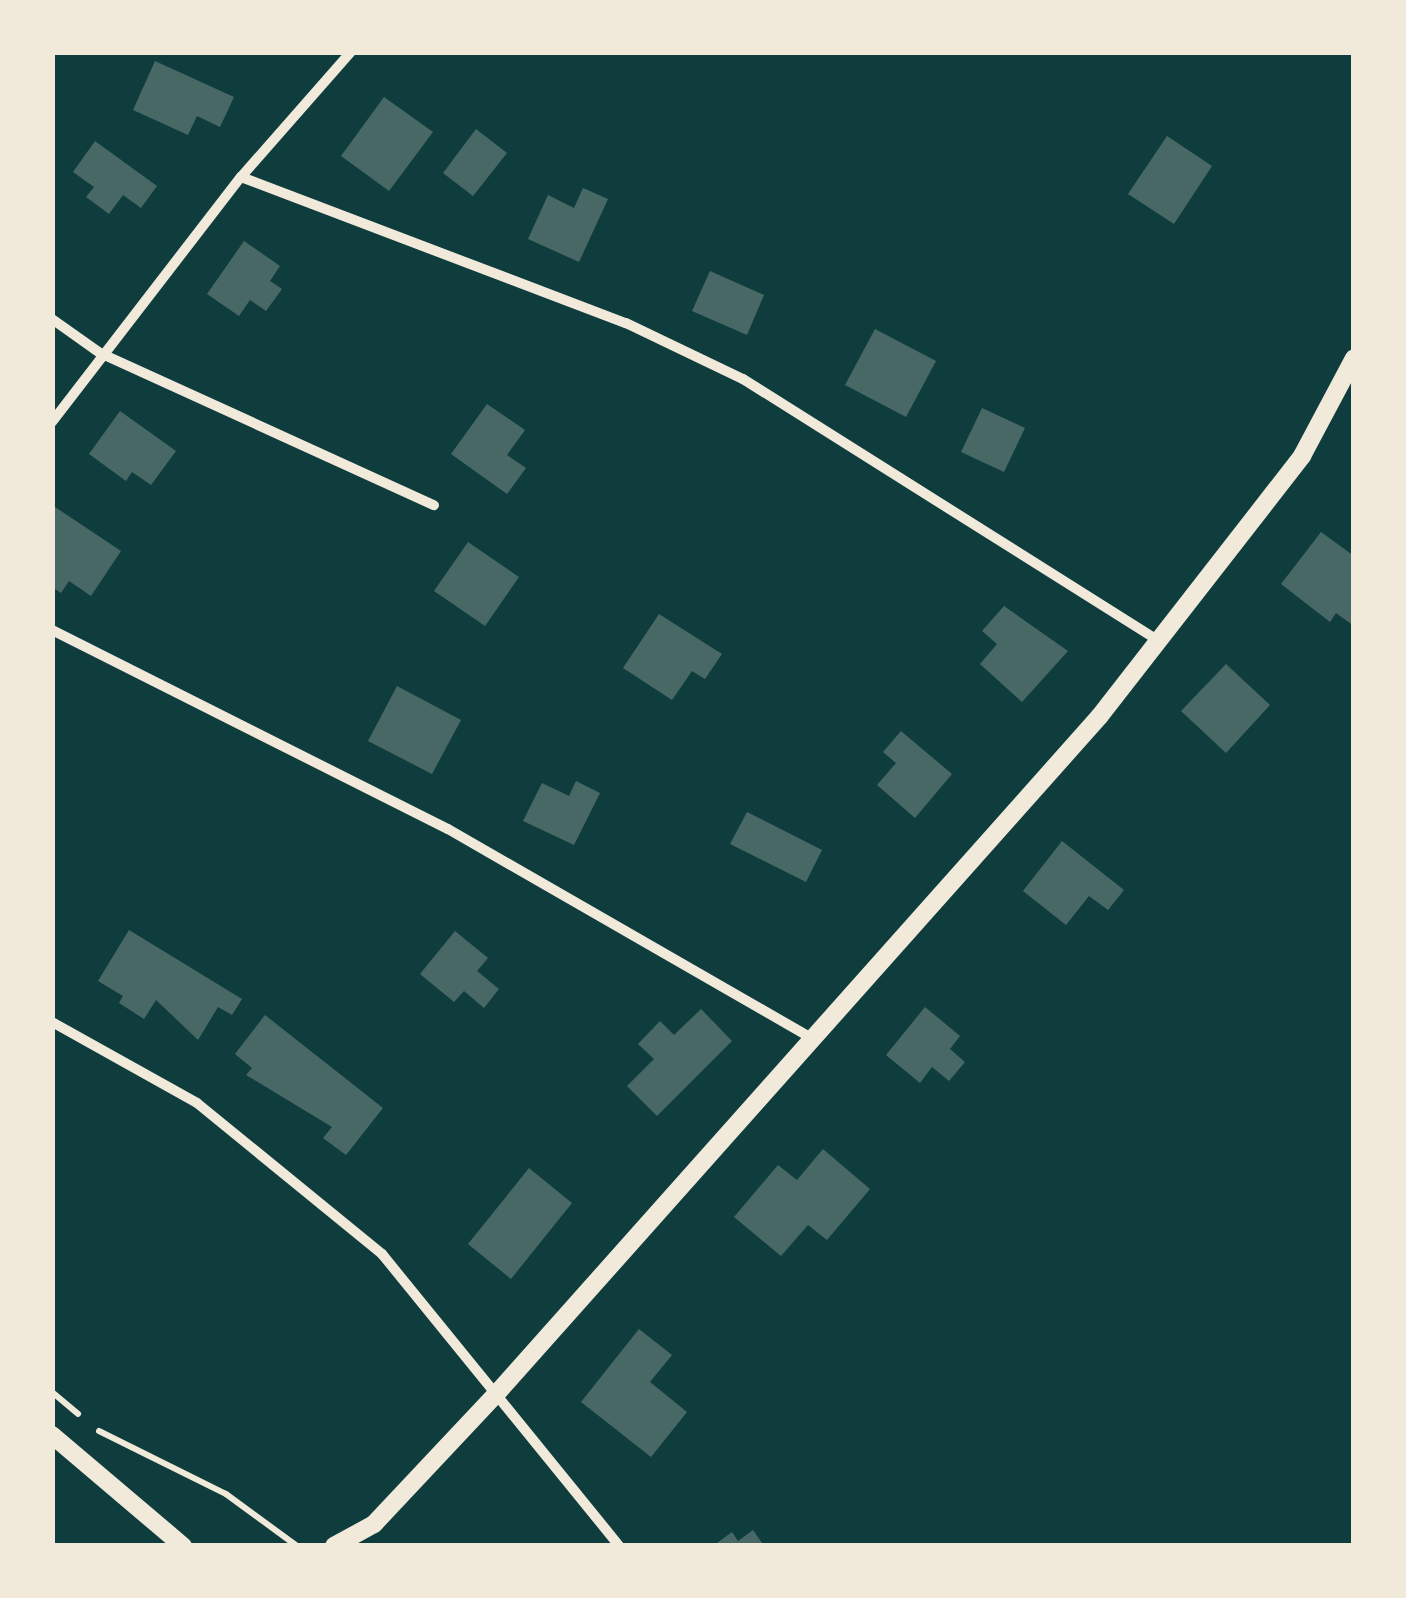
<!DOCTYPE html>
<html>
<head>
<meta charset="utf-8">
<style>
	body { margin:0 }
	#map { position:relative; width:1406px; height:1598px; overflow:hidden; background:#0f3d3e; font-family:Commissioner,sans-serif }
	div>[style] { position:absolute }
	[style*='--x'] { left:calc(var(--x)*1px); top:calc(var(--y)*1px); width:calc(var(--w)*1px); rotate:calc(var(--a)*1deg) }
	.building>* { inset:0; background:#486865 }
	.path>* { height:6px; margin:-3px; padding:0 3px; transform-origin:3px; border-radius:3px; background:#f1e9da }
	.minor>* { height:10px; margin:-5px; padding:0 5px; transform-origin:5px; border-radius:5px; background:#f1e9da }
	.tertiary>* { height:18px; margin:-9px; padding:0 9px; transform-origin:9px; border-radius:9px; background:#f1e9da }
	span { translate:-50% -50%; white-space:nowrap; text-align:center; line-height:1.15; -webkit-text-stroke:8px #f1e9da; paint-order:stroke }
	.frame { position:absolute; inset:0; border:55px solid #f1e9da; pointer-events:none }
</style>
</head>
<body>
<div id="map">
	<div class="building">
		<div style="clip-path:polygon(155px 61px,234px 97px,220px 127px,197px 116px,188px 135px,133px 110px)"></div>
		<div style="clip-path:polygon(384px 97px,433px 132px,389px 191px,341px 156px)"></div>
		<div style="clip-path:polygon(476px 129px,507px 153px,473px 196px,443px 173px)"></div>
		<div style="clip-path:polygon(1167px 136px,1212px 166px,1174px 224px,1128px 194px)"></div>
		<div style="clip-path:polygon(95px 141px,157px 186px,141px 208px,123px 195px,109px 214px,86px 197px,94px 187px,73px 172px)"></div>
		<div style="clip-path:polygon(583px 188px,608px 199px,579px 262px,528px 239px,548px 195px,574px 208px)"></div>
		<div style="clip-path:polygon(244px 241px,280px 266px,270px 281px,282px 289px,266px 311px,250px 300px,239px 316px,207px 294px)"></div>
		<div style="clip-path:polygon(710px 271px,764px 295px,747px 335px,692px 311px)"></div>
		<div style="clip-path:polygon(875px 329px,936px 361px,906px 417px,845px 385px)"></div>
		<div style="clip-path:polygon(487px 404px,525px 430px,507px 455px,526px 468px,507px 494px,451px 454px)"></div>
		<div style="clip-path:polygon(982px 408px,1025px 428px,1004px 472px,961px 452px)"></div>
		<div style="clip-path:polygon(120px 411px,176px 451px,151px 485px,132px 472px,126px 481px,89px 454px)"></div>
		<div style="clip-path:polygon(52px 505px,121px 551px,91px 596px,69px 581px,61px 593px,52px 587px)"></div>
		<div style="clip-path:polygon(1321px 532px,1354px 556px,1354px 626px,1336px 613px,1330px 622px,1281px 584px)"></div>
		<div style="clip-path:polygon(468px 542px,519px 577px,485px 626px,434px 591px)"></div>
		<div style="clip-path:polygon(1004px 606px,1068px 651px,1022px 702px,980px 664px,997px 644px,982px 631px)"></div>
		<div style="clip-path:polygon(659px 614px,722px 654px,705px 679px,692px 671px,672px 700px,623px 668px)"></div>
		<div style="clip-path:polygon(1226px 664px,1270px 705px,1226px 753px,1181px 711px)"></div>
		<div style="clip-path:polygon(397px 686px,461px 720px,432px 774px,368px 741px)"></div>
		<div style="clip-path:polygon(901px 731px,952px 774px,915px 818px,877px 785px,896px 763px,883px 752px)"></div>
		<div style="clip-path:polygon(576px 781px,600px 793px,574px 845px,523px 821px,542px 783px,569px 796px)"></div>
		<div style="clip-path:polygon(747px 812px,822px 850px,806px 882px,730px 844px)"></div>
		<div style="clip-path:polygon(1062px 841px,1124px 890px,1108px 910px,1089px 896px,1066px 925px,1023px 891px)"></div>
		<div style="clip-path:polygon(129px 930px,242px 999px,232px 1015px,218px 1007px,198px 1040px,156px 1000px,144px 1019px,119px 1003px,123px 996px,98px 981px)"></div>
		<div style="clip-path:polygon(455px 931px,488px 958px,477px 971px,499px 989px,484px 1008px,464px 991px,454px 1002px,420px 974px)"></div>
		<div style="clip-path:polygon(925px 1007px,960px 1036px,950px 1049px,965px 1062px,949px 1081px,932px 1067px,920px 1083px,886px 1055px)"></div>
		<div style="clip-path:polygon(701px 1009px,732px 1041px,657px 1116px,627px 1086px,654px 1059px,638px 1044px,660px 1021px,674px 1035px)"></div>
		<div style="clip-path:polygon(265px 1015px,383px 1108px,346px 1155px,323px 1138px,332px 1127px,246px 1075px,252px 1068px,235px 1054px)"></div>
		<div style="clip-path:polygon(823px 1149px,870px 1189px,827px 1240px,808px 1225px,781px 1256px,734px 1217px,778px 1165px,797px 1180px)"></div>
		<div style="clip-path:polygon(529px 1168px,572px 1203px,511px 1279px,468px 1244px)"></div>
		<div style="clip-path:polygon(639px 1329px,672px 1355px,650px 1382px,687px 1412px,651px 1457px,581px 1402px)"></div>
		<div style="clip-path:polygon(753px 1530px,764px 1546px,713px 1546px,732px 1532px,738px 1541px)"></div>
	</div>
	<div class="path">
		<div style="--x:52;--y:1392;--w:34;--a:40"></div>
		<div style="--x:99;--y:1431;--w:142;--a:26.4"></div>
		<div style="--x:226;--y:1494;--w:88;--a:36.2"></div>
	</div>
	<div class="minor">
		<div style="--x:241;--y:177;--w:412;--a:20.8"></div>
		<div style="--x:626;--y:323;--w:130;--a:25.6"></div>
		<div style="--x:743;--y:379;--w:490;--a:32.2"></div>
		<div style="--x:52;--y:319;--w:59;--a:35.3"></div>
		<div style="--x:100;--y:353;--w:367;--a:24.5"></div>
		<div style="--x:52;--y:422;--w:309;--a:-52.4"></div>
		<div style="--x:241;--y:177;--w:167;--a:-48.7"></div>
		<div style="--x:52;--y:630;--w:443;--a:26.7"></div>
		<div style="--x:448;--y:829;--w:420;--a:29.9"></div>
		<div style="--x:52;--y:1022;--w:166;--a:29.2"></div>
		<div style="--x:197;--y:1103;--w:239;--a:39.2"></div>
		<div style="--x:382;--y:1254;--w:376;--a:50.9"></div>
	</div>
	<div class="tertiary">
		<div style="--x:52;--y:1435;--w:172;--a:40.3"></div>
		<div style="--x:334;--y:1546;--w:46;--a:-28.8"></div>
		<div style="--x:374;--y:1524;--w:181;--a:-46.8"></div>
		<div style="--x:498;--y:1392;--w:904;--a:-48.32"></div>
		<div style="--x:1099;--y:717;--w:331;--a:-52.1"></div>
		<div style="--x:1302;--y:456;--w:111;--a:-62"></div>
	</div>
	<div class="frame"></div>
</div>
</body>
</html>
